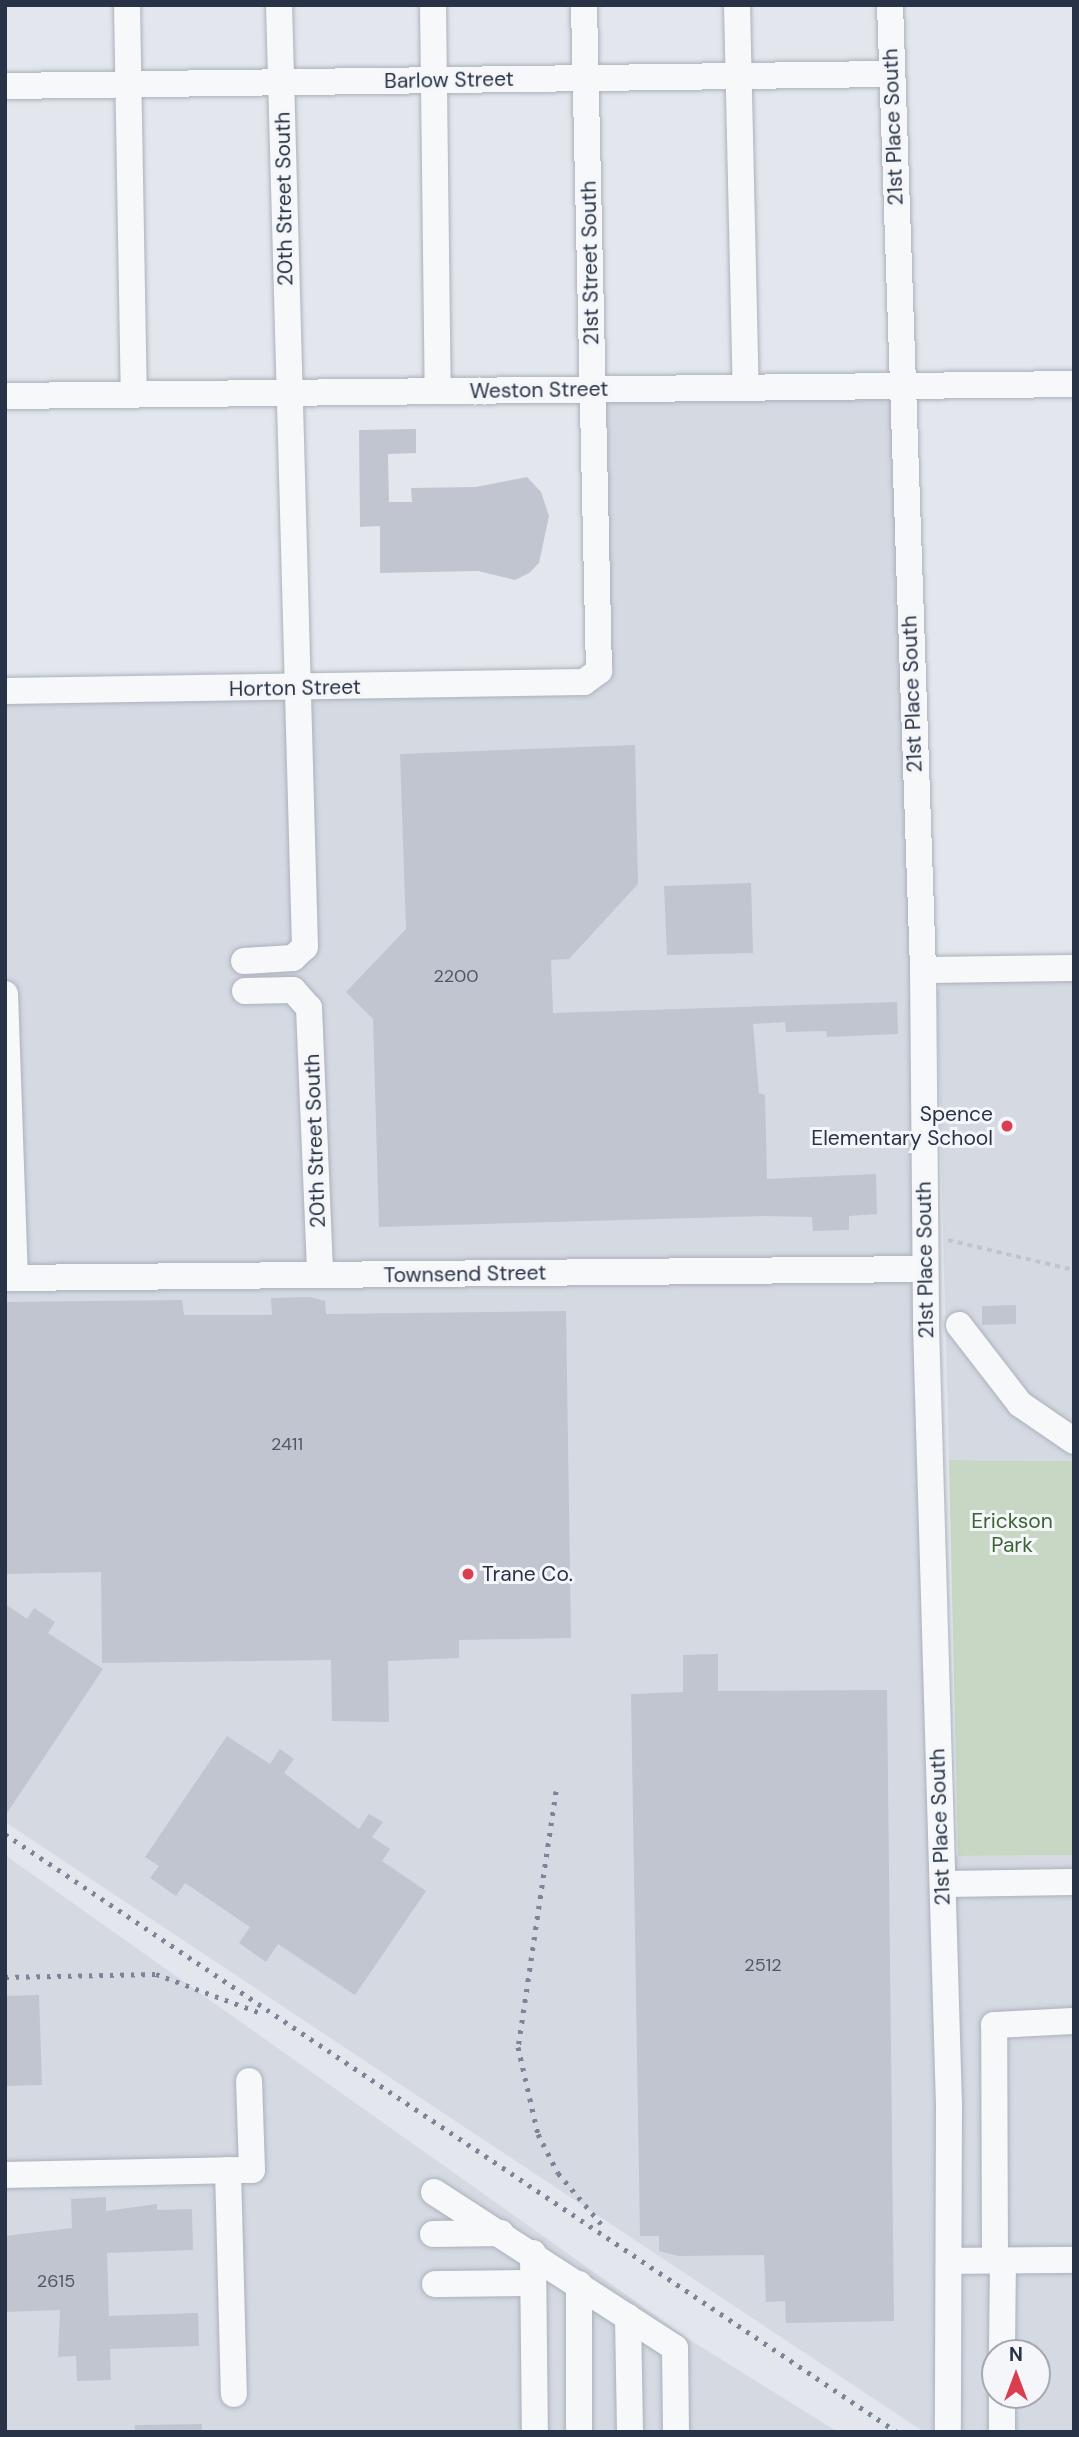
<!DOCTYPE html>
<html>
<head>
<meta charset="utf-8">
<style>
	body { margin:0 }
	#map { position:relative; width:1079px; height:2437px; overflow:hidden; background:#e3e7ed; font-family:"DM Sans",sans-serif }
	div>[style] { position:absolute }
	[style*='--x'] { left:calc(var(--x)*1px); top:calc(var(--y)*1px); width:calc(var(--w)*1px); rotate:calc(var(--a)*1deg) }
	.built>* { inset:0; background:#d4d9e2 }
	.green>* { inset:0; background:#c8d7c4 }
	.building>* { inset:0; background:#c0c5d0 }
	.path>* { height:3.5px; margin-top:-1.75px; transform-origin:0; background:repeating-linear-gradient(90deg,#c1c5cb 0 5px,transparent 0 10px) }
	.roads { filter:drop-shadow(0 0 2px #abb1bb) drop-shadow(0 0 2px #abb1bb) }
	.minor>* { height:26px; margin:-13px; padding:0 13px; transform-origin:13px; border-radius:13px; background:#f7f8fa }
	.rail>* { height:5px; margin-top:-2.5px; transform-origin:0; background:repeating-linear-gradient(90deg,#7b8598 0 3.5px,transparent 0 10.5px) }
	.dots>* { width:19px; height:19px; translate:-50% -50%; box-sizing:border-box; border:4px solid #f4f6f9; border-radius:50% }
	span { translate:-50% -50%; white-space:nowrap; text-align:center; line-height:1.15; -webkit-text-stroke:6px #f4f6f9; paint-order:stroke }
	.number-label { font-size:18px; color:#4f5869 }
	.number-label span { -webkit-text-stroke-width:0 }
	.street-label { font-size:21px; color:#293347 }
	.poi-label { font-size:21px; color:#293347 }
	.right { translate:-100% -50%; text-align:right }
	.left { translate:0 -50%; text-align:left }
	.park-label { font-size:21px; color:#3c6435 }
	.frame { position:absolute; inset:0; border:7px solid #293347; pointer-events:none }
	.north { position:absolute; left:981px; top:2339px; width:70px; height:70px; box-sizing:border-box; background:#f4f6f9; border:2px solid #a3a8b2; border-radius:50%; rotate:0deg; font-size:19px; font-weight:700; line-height:28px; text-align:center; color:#293347 }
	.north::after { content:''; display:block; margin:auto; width:24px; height:32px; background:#db3e4f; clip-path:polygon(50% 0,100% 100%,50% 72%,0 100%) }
</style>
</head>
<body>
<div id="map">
	<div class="built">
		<div style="clip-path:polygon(evenodd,900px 386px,936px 1856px,1074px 1855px,1074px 2432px,924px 2432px,5px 1822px,5px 691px,599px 670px,593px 389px,900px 386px,995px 2353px,1037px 2353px,1037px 2395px,995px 2395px,995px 2353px)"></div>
		<div style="clip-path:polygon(1074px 979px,1074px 1461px,949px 1460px,937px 992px,942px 981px)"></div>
		<div style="clip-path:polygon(5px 1855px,690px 2340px,838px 2432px,5px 2432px)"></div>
	</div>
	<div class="green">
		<div style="clip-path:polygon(949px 1460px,1074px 1461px,1074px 1855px,958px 1856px)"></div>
	</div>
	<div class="building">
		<div style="clip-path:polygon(416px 429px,416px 453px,388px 454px,389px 502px,412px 502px,411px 488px,476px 487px,527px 477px,541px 492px,549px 516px,539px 563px,529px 573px,515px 580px,478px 571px,380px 573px,380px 526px,360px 527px,359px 430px)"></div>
		<div style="clip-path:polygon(635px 745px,638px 884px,569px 959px,551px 960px,553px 1013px,897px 1002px,898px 1034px,827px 1037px,826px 1031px,786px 1032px,785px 1022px,753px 1024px,759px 1093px,765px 1095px,767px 1179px,876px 1174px,877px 1214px,849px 1216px,849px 1230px,813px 1231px,812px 1217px,765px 1216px,379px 1227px,373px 1019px,346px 992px,406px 929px,400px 754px)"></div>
		<div style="clip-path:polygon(751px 883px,753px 953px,667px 955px,664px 886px)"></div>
		<div style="clip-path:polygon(310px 1297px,325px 1301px,326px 1314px,566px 1311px,571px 1638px,459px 1640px,459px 1658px,388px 1661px,389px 1722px,332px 1721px,331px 1660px,102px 1663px,101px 1572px,5px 1574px,5px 1302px,182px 1300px,184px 1315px,272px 1315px,271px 1298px)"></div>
		<div style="clip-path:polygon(1016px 1305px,1016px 1324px,982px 1325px,982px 1306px)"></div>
		<div style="clip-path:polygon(5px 1604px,27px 1619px,34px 1608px,55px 1622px,48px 1633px,103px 1669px,5px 1816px)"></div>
		<div style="clip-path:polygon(718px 1654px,718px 1691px,887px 1690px,894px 2321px,786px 2323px,785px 2301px,766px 2302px,764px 2255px,678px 2256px,659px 2251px,659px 2236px,640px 2236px,631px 1694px,683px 1692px,683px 1655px)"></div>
		<div style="clip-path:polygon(227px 1736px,270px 1764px,280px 1749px,294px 1759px,284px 1773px,359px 1829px,369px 1814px,383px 1822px,372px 1837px,390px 1849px,382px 1861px,426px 1891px,355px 1995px,278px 1944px,266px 1962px,239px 1943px,250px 1927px,185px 1883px,176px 1896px,150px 1878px,159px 1866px,145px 1857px)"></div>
		<div style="clip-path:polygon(39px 1995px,42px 2085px,5px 2086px,5px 1996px)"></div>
		<div style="clip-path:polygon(106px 2197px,106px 2211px,157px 2204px,157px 2210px,192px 2209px,193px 2250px,107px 2253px,109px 2316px,198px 2313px,199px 2346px,110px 2349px,111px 2380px,77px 2381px,76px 2356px,58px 2357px,60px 2310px,5px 2312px,5px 2236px,72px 2228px,71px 2199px)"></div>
		<div style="clip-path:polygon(202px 2424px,202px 2432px,135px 2432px,135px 2425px)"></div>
	</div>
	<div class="path">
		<div style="--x:948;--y:1240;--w:130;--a:13.4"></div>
	</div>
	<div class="roads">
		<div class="minor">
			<div style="--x:127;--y:5;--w:390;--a:89"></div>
			<div style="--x:433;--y:5;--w:386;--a:89.3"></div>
			<div style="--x:737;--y:5;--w:382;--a:88.7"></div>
			<div style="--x:890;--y:5;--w:966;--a:88.04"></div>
			<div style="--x:923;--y:970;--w:356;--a:89.5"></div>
			<div style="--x:926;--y:1326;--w:778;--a:88.31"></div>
			<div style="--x:949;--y:2104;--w:328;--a:90.2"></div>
			<div style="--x:5;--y:86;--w:887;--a:-0.78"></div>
			<div style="--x:5;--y:396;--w:1069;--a:-0.64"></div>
			<div style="--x:5;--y:691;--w:579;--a:-0.89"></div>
			<div style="--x:584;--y:682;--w:19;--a:-36"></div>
			<div style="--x:599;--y:671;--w:666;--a:-91.29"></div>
			<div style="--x:244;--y:961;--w:49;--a:-3.5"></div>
			<div style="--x:293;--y:958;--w:16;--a:-43"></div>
			<div style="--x:305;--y:947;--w:942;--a:-91.58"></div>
			<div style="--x:923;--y:970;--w:151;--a:-0.8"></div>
			<div style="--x:245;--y:991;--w:48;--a:-1.2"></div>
			<div style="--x:293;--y:990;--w:24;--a:48"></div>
			<div style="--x:309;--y:1008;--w:267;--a:87.6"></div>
			<div style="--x:5;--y:994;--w:284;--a:88"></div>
			<div style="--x:5;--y:1278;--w:920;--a:-0.56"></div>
			<div style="--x:959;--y:1325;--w:100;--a:52.3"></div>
			<div style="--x:1020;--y:1404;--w:65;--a:34.4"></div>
			<div style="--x:943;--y:1884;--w:131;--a:-0.9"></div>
			<div style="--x:228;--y:2170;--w:224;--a:88.5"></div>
			<div style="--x:5;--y:2175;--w:247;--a:-1.2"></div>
			<div style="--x:252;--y:2170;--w:89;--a:-91.9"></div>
			<div style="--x:434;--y:2192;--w:287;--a:32.9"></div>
			<div style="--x:675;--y:2348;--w:84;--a:89.3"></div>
			<div style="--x:433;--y:2234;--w:68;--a:-0.8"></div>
			<div style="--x:533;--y:2253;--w:179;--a:89.4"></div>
			<div style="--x:951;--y:2261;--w:123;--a:-0.5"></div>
			<div style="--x:995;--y:2261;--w:236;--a:-90.2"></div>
			<div style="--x:994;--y:2025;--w:80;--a:-2.9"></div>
			<div style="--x:435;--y:2284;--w:98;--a:-0.6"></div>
			<div style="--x:628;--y:2317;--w:115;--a:89"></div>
			<div style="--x:1002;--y:2353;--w:92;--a:-89.4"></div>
			<div style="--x:579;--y:2432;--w:148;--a:-90"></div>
			<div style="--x:1002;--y:2432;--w:37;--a:-90"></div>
		</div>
	</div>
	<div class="rail">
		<div style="--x:556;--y:1791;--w:259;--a:98.4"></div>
		<div style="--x:518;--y:2047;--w:89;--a:77.1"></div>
		<div style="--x:538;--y:2134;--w:44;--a:62.9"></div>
		<div style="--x:558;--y:2173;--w:68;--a:49.8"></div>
		<div style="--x:5;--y:1834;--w:1074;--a:33.84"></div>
		<div style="--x:5;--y:1977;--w:151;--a:-1.1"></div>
		<div style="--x:156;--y:1974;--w:112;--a:20.4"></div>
	</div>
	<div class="dots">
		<div style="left:1007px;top:1126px;background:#db3e4f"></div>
		<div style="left:468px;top:1574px;background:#db3e4f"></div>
	</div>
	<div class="number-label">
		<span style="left:456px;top:976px">2200</span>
		<span style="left:287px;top:1444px">2411</span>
		<span style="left:763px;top:1965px">2512</span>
		<span style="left:56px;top:2281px">2615</span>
	</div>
	<div class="street-label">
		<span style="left:449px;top:80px;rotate:-1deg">Barlow Street</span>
		<span style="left:893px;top:127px;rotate:-92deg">21st Place South</span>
		<span style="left:284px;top:199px;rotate:-91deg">20th Street South</span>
		<span style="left:590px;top:263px;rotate:-91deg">21st Street South</span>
		<span style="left:539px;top:390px;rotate:-1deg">Weston Street</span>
		<span style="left:295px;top:688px;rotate:-1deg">Horton Street</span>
		<span style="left:912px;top:694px;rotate:-92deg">21st Place South</span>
		<span style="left:315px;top:1141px;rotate:-92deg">20th Street South</span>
		<span style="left:925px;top:1260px;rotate:-91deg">21st Place South</span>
		<span style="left:465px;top:1274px;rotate:-1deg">Townsend Street</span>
		<span style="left:940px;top:1827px;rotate:-92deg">21st Place South</span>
	</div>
	<div class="poi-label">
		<span class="right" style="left:993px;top:1126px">Spence<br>Elementary School</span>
		<span class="left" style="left:482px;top:1574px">Trane Co.</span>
	</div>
	<div class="park-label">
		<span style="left:1012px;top:1533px">Erickson<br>Park</span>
	</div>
	<div class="frame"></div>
	<div class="north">N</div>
</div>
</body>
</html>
